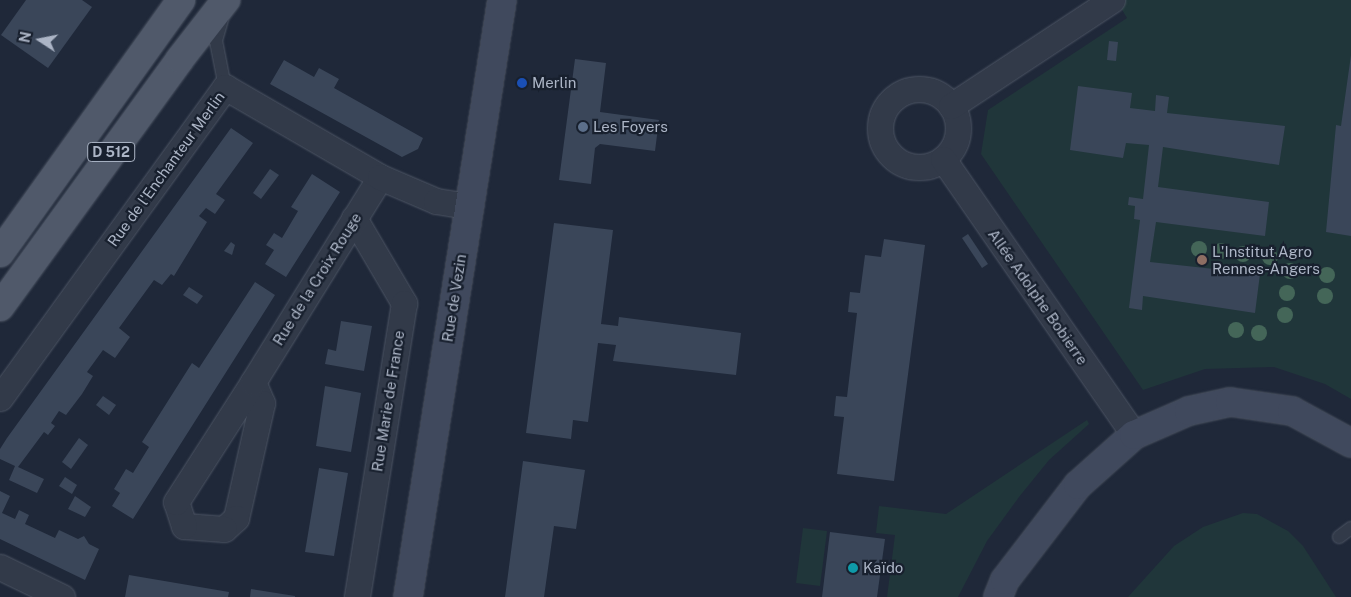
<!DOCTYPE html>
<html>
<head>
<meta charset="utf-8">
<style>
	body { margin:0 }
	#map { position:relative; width:1351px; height:597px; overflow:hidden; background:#1f2839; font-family:"Public Sans",sans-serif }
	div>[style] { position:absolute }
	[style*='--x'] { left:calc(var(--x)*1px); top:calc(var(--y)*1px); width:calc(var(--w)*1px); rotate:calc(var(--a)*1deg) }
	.green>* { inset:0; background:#20363a }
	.building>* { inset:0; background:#3a4659 }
	.roads { filter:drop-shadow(0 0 1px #4d5564) drop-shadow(0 0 1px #4d5564) }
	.lane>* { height:12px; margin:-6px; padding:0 6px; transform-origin:6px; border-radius:6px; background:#323a49 }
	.street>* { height:25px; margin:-12.5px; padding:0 12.5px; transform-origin:12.5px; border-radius:12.5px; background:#323a49 }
	.street>.ring { margin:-12.5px; padding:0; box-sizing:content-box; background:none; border:25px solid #323a49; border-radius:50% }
	.secondary>* { height:28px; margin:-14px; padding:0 14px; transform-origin:14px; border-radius:14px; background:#40495d }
	.primary>* { height:28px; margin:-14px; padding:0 14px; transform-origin:14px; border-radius:14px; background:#50596a }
	.trees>* { width:16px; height:16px; margin:-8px; border-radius:50%; background:#446658 }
	.dots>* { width:14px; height:14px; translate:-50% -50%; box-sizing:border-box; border:2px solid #18202e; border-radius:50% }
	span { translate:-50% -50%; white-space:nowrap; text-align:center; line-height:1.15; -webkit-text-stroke:4.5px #18202e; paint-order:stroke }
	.shield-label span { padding:1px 4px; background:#18202e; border:1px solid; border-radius:4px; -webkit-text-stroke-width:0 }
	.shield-label { font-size:14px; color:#acb5c6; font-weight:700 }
	.poi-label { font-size:15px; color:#acb5c6 }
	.left { translate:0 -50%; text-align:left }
	.street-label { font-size:15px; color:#acb5c6 }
	.north { position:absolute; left:15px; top:15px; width:50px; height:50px; -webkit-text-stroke:4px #18202e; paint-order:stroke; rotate:281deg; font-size:14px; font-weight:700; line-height:20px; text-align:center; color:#acb5c6 }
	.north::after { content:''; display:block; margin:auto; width:18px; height:22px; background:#acb5c6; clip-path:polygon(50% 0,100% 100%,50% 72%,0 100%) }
</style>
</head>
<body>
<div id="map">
	<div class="green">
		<div style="clip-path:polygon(1116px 0,1351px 0,1351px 399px,1325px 384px,1274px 367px,1205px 369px,1143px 390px,981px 154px,988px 110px,1127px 18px)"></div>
		<div style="clip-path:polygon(1087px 420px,1089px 424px,1049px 460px,1019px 497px,987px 541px,958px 597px,887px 597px,895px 535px,876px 533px,879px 506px,946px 514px)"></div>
		<div style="clip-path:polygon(1243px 513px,1257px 514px,1288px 531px,1303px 546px,1336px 597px,1128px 597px,1174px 546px,1203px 527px)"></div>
		<div style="clip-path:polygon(803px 528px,827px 531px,820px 586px,796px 583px)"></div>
	</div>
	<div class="building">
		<div style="clip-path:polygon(26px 0,82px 0,92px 7px,48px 68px,1px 35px)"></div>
		<div style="clip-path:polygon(1109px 41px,1118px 42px,1116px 61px,1107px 60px)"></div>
		<div style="clip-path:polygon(1351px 55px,1351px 236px,1326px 232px,1336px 125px,1341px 126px)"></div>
		<div style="clip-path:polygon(575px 59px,606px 63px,600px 112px,659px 120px,655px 151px,600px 144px,595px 148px,591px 184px,559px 180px)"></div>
		<div style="clip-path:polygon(284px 60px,314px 77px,319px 68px,339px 79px,334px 88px,423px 138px,418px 149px,402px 157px,270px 84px)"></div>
		<div style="clip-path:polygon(1078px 86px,1132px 93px,1130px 108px,1155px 111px,1156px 95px,1169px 97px,1167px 113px,1285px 126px,1279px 165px,1163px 147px,1158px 187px,1269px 202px,1265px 236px,1156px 222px,1150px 262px,1260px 274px,1255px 313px,1143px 296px,1142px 310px,1129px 308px,1140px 220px,1134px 219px,1135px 206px,1128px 205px,1129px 197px,1143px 199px,1149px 145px,1126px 143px,1123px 158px,1070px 150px)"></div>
		<div style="clip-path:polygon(231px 128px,253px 143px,216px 194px,225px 200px,215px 214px,206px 208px,199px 216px,207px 222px,174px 276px,171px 274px,162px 285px,154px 280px,119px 328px,130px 337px,115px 358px,103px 350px,87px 372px,93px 376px,82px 394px,66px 415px,59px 411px,51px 423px,55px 426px,48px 435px,44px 432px,18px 467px,44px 479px,37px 493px,9px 480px,15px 466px,0 459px,0 449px,7px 438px)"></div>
		<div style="clip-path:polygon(270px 169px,279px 175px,261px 199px,253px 193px)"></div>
		<div style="clip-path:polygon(312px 174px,340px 192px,286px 277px,265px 264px,274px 250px,266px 245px,274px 233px,282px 238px,298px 211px,291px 207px)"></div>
		<div style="clip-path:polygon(554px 223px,613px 230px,601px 324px,618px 326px,619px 317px,741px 333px,736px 375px,613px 361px,616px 345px,598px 343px,588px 422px,573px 420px,571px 439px,526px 433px)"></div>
		<div style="clip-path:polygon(968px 234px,988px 264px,982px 268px,962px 238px)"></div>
		<div style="clip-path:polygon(884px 239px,925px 245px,894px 481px,837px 474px,844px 417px,834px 416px,836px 396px,847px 397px,857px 313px,848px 312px,850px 292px,860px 293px,865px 255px,881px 257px)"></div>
		<div style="clip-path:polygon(231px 242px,235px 245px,232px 255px,224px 251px)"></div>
		<div style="clip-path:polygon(255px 282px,275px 295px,133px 519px,112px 506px,120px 493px,114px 489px,126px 469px,133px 473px,149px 447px,142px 442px,192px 363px,199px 368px)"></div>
		<div style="clip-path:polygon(189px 287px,203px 296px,197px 304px,183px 295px)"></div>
		<div style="clip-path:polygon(341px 321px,372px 326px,364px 371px,325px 364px,328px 349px,336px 351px)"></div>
		<div style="clip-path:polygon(325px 386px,361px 393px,351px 452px,316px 446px)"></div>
		<div style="clip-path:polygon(103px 396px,116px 405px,109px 415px,96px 405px)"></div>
		<div style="clip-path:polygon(79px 438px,88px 445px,71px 469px,62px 462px)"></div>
		<div style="clip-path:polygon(523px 461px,585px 470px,576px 529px,554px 526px,544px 597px,505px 597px)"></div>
		<div style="clip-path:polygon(319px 468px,348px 473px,334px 556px,305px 552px)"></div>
		<div style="clip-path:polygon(65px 477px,77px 485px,72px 494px,59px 486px)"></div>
		<div style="clip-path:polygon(0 491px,10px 496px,2px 513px,15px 519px,19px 510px,29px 515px,25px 524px,55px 538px,59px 530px,78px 539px,84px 536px,89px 544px,99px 549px,85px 580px,0 539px)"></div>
		<div style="clip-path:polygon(75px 496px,91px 507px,85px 517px,68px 509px)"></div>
		<div style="clip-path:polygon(830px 532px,885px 539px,877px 597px,822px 597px)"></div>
		<div style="clip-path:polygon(129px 575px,229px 592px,228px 597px,125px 597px)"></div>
		<div style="clip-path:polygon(251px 589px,295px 596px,295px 597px,250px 597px)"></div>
	</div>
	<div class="roads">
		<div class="lane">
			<div style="--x:223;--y:16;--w:26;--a:106"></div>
			<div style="--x:216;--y:41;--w:47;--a:78.9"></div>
			<div style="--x:1339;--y:537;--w:15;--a:-37"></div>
		</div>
		<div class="street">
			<div class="ring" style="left:880px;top:89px;width:53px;height:53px"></div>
			<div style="--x:951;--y:106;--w:193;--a:-33.4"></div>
			<div style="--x:943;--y:159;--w:336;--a:55.3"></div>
			<div style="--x:354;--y:218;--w:99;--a:59.5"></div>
			<div style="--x:404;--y:303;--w:298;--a:99.1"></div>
			<div style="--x:253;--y:382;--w:23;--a:67"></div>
			<div style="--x:262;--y:403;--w:118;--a:102.7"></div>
			<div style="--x:236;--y:518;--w:16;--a:137"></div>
			<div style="--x:224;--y:529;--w:40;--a:-175.7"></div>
			<div style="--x:184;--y:526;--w:25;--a:-108"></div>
			<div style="--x:176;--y:502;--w:143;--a:-57.3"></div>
			<div style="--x:253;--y:382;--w:241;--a:-58.2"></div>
			<div style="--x:0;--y:398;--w:384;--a:-54.1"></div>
			<div style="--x:225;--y:87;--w:179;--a:30.1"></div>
			<div style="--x:380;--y:177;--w:61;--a:23.2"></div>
			<div style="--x:436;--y:201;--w:33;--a:9"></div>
			<div style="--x:0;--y:567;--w:69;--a:25.8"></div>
		</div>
		<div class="secondary">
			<div style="--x:408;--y:597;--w:604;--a:-81.05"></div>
			<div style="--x:998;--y:597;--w:18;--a:-68"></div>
			<div style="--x:1005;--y:580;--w:120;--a:-52.5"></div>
			<div style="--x:1078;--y:485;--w:75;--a:-41.8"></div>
			<div style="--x:1134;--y:435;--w:60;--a:-23.6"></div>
			<div style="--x:1189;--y:411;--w:42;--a:-12.4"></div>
			<div style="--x:1230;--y:402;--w:63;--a:8.3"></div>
			<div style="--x:1292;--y:411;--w:67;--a:28.5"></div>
		</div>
		<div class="primary">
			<div style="--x:0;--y:253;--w:311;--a:-54.4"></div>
			<div style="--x:0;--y:307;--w:306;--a:-54"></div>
			<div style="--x:180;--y:59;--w:75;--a:-52.1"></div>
		</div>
	</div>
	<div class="trees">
		<div style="left:1199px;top:249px"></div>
		<div style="left:1221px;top:251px"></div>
		<div style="left:1243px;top:254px"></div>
		<div style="left:1270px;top:257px"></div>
		<div style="left:1290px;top:271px"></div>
		<div style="left:1327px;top:275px"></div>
		<div style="left:1287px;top:293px"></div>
		<div style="left:1325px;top:296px"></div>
		<div style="left:1285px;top:315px"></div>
		<div style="left:1236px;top:330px"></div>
		<div style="left:1259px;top:333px"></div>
	</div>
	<div class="dots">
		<div style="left:522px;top:83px;background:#1a4fb4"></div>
		<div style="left:583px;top:127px;background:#5c6f8a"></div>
		<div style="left:1202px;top:260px;background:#8d6e63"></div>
		<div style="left:853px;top:568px;background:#0f9aa8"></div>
	</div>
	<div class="shield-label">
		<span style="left:111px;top:152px">D 512</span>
	</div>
	<div class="poi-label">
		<span class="left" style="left:532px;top:83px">Merlin</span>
		<span class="left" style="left:593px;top:127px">Les Foyers</span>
		<span class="left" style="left:1212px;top:260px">L'Institut Agro<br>Rennes-Angers</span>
		<span class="left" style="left:863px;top:568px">Kaïdo</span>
	</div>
	<div class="street-label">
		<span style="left:166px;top:169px;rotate:-54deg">Rue de l'Enchanteur Merlin</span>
		<span style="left:317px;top:279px;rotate:-58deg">Rue de la Croix Rouge</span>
		<span style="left:1038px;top:297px;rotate:55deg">Allée Adolphe Bobierre</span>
		<span style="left:454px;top:298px;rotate:-81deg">Rue de Vezin</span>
		<span style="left:388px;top:401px;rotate:-81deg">Rue Marie de France</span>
	</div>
	<div class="north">N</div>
</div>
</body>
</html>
